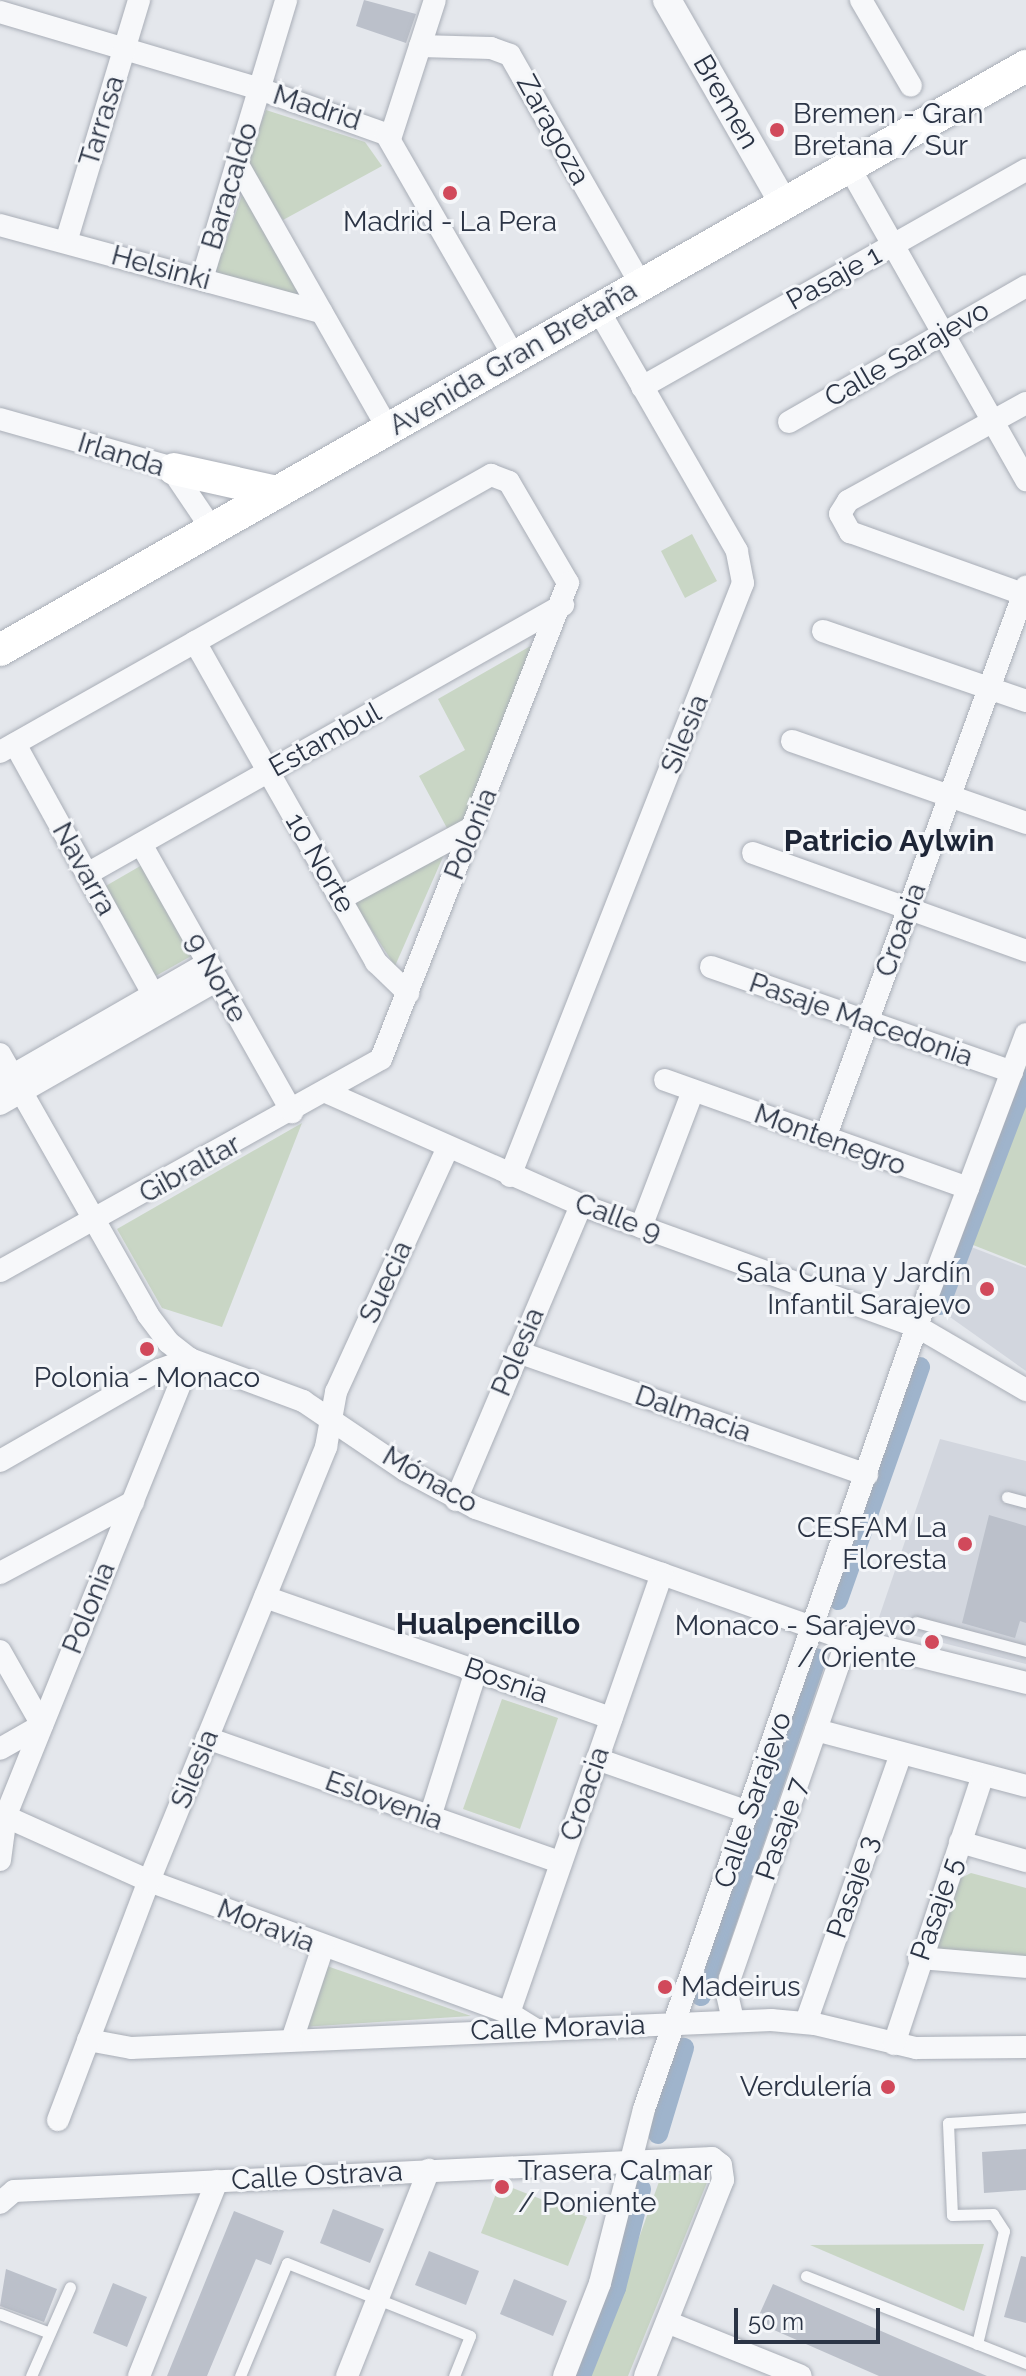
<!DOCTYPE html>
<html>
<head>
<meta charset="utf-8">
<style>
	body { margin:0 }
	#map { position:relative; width:1026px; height:2376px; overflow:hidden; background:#e4e7ec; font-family:Raleway,sans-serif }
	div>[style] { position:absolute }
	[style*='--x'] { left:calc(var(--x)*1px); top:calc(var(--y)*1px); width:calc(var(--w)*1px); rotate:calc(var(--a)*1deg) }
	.built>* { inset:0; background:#d2d6de }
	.green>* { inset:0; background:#c9d6c5 }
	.canal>* { height:20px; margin:-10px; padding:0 10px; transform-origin:10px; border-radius:10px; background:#9fb4cc }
	.building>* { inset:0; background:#bbc0ca }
	.roads { filter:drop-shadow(0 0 2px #a9aeb7) drop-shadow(0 0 2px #a9aeb7) }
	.service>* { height:11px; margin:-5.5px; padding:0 5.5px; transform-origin:5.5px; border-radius:5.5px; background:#f7f8fa }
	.minor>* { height:22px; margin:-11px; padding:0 11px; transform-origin:11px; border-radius:11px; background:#f7f8fa }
	.tertiary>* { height:28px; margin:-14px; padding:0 14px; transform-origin:14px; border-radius:14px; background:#f7f8fa }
	.secondary>* { height:32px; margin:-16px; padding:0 16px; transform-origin:16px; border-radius:16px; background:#fff }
	.dots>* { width:22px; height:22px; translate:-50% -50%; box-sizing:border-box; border:4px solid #f4f6f9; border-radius:50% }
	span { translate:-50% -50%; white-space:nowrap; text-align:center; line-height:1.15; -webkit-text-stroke:6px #f4f6f9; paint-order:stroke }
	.street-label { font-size:28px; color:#2b3445 }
	.poi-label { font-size:28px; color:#2b3445 }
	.left { translate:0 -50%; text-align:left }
	.right { translate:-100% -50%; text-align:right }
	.neighbourhood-label { font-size:30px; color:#1d2536; font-weight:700 }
	.scale { position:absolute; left:734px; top:2308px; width:146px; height:36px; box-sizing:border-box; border:4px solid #2b3445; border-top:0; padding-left:10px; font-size:24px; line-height:28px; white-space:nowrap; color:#2b3445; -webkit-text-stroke:6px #f4f6f9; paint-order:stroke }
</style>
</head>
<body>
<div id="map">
	<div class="built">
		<div style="clip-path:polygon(966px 1245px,1026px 1268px,1026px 1371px,940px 1310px)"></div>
		<div style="clip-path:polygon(940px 1439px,1026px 1461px,1026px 1664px,876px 1626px)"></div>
	</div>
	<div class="green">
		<div style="clip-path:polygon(266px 110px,365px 142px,382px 166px,283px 220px,246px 162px)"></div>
		<div style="clip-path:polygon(243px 192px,302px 296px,215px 273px)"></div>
		<div style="clip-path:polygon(692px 534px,717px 581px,685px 598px,661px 551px)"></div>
		<div style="clip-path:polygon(534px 644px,464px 821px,448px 830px,419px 776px,465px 750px,438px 699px)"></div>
		<div style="clip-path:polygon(450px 841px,395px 966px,354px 903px)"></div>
		<div style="clip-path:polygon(142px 865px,193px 955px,154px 977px,104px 887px)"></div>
		<div style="clip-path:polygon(1026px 1063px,1026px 1266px,963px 1241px)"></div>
		<div style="clip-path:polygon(302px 1123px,222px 1327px,162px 1308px,117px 1229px)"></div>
		<div style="clip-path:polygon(502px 1699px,558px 1718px,520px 1829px,463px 1809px)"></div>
		<div style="clip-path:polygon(971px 1873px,1026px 1888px,1026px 1961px,932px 1957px,959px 1879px)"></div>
		<div style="clip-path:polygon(324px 1965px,471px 2016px,302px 2027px)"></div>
		<div style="clip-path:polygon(703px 2172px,708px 2180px,628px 2376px,590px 2376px,661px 2176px)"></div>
		<div style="clip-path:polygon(500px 2183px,587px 2217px,568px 2266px,481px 2233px)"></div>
		<div style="clip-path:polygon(984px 2244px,964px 2311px,810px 2245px)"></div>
	</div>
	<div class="canal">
		<div style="--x:940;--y:1305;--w:242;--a:-69.2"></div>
		<div style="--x:838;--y:1600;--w:247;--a:-70.6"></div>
		<div style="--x:701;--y:1996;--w:357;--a:-71.1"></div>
		<div style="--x:658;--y:2134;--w:90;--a:-73.2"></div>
		<div style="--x:581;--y:2376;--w:95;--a:-68.3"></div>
		<div style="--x:616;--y:2288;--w:102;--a:-75.8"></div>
	</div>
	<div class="building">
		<div style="clip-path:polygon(364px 0,416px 14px,406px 43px,356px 26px)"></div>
		<div style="clip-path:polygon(989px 1515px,1026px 1526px,1026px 1623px,1020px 1621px,1015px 1638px,962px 1623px)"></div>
		<div style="clip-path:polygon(1026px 2149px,1026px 2190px,984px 2193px,982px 2152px)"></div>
		<div style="clip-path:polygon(333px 2209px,384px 2229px,370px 2263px,320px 2243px)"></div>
		<div style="clip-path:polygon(234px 2211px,284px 2231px,271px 2265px,256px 2259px,207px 2376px,167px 2376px)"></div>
		<div style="clip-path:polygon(429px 2251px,479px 2271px,466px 2305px,415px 2285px)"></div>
		<div style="clip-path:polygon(1021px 2256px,1026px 2257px,1026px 2323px,1004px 2317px)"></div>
		<div style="clip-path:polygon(6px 2269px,57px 2289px,44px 2322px,0 2306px)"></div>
		<div style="clip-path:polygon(514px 2279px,567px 2301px,553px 2336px,500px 2314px)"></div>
		<div style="clip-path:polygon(113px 2283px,147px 2297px,127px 2347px,93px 2333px)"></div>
		<div style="clip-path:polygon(773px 2284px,911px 2344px,987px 2376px,879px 2376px,756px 2322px)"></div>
	</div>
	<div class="roads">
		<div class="service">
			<div style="--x:1007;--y:1497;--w:20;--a:15"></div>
			<div style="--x:916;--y:1622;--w:114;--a:14.8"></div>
			<div style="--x:806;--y:2276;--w:237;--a:21.6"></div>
			<div style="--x:0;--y:2314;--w:53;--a:20.8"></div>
			<div style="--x:977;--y:2344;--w:116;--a:-76.6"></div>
			<div style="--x:1004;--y:2231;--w:20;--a:-123"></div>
			<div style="--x:993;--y:2214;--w:41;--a:178.6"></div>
			<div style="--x:952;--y:2215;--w:92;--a:-92.5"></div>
			<div style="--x:948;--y:2123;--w:78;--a:-3.7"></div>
			<div style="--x:31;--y:2376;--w:97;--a:-66.3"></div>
			<div style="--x:240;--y:2376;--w:122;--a:-67.4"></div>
			<div style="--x:287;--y:2263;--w:197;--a:21.7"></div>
			<div style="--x:470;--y:2336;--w:43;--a:111.8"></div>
		</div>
		<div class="minor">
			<div style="--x:861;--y:0;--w:99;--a:59.8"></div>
			<div style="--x:0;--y:12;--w:271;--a:16.5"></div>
			<div style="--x:260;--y:89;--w:134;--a:19.7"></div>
			<div style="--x:386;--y:134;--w:257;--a:60.1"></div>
			<div style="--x:420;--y:46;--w:71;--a:1.6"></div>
			<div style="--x:491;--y:48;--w:20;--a:20"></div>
			<div style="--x:510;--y:55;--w:265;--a:60.3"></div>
			<div style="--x:390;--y:139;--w:146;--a:-72.1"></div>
			<div style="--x:237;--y:163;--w:306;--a:60.4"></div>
			<div style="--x:849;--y:167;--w:360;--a:60.5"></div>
			<div style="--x:0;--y:225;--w:333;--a:15.2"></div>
			<div style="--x:66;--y:242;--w:253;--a:-73.2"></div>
			<div style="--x:202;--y:279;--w:291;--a:-73.2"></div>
			<div style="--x:642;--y:387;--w:441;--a:-29.5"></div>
			<div style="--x:1026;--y:403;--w:203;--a:151.2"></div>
			<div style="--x:848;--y:501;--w:15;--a:122"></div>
			<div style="--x:840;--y:514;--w:21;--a:61"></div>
			<div style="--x:850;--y:532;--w:187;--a:19.7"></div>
			<div style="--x:0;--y:419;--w:177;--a:15.8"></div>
			<div style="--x:170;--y:467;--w:75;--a:55.9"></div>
			<div style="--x:789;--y:422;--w:273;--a:-29.8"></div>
			<div style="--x:823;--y:631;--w:215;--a:19"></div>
			<div style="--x:195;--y:642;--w:368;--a:60.5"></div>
			<div style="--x:376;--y:962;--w:45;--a:44.1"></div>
			<div style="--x:792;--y:741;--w:248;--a:19.3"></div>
			<div style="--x:15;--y:744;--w:286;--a:61.1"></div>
			<div style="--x:0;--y:752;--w:564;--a:-29.43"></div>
			<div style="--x:491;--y:475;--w:19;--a:21"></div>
			<div style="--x:509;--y:482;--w:117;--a:59.7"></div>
			<div style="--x:568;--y:583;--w:511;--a:111.45"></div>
			<div style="--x:381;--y:1059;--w:436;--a:150.9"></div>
			<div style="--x:141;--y:844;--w:308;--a:60.6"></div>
			<div style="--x:753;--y:853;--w:290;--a:19.7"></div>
			<div style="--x:87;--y:874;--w:547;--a:-29.47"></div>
			<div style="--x:340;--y:899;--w:153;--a:-28.4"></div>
			<div style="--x:711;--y:967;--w:319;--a:19.2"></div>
			<div style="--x:0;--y:1054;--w:300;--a:60.4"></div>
			<div style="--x:148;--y:1315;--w:34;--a:53"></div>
			<div style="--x:168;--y:1342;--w:28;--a:38"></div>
			<div style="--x:190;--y:1359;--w:121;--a:20.4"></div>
			<div style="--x:303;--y:1401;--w:123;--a:34.1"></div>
			<div style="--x:405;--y:1470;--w:81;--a:28.2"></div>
			<div style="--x:476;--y:1508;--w:380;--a:19.5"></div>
			<div style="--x:834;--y:1635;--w:198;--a:14"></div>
			<div style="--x:665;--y:1080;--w:322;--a:19.6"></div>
			<div style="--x:1;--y:1082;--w:239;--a:-29.9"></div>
			<div style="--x:326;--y:1092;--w:279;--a:23.9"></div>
			<div style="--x:581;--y:1205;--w:358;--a:19.9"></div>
			<div style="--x:918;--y:1327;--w:125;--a:30.3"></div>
			<div style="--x:0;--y:1104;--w:250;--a:-29.7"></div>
			<div style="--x:825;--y:1138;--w:587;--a:-69.96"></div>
			<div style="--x:510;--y:1176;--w:637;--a:-68.55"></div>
			<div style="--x:743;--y:583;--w:33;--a:-101"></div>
			<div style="--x:737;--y:551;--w:279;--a:-119.9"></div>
			<div style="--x:641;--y:1227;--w:146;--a:-69.1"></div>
			<div style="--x:518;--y:1352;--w:370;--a:19.4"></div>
			<div style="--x:0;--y:1461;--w:183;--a:-29.8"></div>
			<div style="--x:159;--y:1370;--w:33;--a:-20"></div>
			<div style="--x:456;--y:1500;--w:320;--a:-67"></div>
			<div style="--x:0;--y:1573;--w:151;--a:-28.1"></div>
			<div style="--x:265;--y:1597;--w:367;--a:19.3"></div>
			<div style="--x:0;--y:1651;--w:85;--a:60.4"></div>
			<div style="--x:42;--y:1725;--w:48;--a:150.3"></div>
			<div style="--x:816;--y:1730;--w:217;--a:14.9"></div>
			<div style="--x:207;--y:1738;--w:375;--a:19.4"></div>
			<div style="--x:597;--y:1759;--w:160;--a:19.3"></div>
			<div style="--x:0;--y:1814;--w:163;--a:24.2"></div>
			<div style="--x:149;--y:1881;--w:383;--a:20.1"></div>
			<div style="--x:509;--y:2013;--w:31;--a:32"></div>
			<div style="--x:430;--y:1817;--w:153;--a:-72.5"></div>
			<div style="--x:960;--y:1842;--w:69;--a:16.1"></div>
			<div style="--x:0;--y:1860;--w:45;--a:-82.4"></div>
			<div style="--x:6;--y:1815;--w:492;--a:-68"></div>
			<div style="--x:919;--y:1958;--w:107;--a:4.8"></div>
			<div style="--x:509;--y:2013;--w:465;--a:-70.8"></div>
			<div style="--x:733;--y:2020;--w:27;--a:-103"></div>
			<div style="--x:727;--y:1994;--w:16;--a:-79"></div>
			<div style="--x:730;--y:1978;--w:360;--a:-70.9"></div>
			<div style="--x:806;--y:2022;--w:285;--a:-70.5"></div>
			<div style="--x:88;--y:2040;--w:44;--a:10.5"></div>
			<div style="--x:131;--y:2048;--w:641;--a:-2.51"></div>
			<div style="--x:771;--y:2020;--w:44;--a:5.2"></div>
			<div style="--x:815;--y:2024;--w:104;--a:13.4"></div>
			<div style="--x:916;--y:2048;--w:110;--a:-0.5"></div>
			<div style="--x:292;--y:2040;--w:98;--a:-71.6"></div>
			<div style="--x:894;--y:2044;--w:283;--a:-71.7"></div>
			<div style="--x:58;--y:2120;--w:256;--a:-69.2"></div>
			<div style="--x:149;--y:1881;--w:469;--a:-67.8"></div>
			<div style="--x:326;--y:1447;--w:56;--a:-79.7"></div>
			<div style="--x:336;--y:1392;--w:269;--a:-65.4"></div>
			<div style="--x:0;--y:2203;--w:18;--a:-41"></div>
			<div style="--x:14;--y:2191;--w:699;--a:-2.71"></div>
			<div style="--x:712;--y:2158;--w:11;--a:38"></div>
			<div style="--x:721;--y:2165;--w:15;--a:82"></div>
			<div style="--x:723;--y:2180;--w:211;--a:111.7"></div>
			<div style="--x:667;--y:2322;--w:144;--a:21.9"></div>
			<div style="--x:139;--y:2376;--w:210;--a:-68.2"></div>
			<div style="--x:347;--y:2376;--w:222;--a:-68.3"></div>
			<div style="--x:564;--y:2376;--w:100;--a:-68.8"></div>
			<div style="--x:600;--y:2283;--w:179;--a:-75.8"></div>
			<div style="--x:644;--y:2109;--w:857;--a:-70.78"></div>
			<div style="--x:926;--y:1300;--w:284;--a:-69.4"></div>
		</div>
		<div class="tertiary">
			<div style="--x:667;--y:0;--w:235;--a:60.2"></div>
		</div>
		<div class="secondary">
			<div style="--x:174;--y:469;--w:106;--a:12.6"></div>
			<div style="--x:0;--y:650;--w:1181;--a:-29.65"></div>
		</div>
	</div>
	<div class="dots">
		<div style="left:777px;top:130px;background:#d1495b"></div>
		<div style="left:450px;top:193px;background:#d1495b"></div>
		<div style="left:987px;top:1289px;background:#d1495b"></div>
		<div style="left:147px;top:1349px;background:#d1495b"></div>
		<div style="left:965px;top:1544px;background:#d1495b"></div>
		<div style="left:932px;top:1642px;background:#d1495b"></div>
		<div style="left:665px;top:1987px;background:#d1495b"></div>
		<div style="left:888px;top:2087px;background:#d1495b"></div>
		<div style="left:502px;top:2187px;background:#d1495b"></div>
	</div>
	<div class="street-label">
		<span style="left:726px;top:102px;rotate:60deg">Bremen</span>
		<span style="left:317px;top:108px;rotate:18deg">Madrid</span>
		<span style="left:102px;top:121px;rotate:-73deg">Tarrasa</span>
		<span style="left:553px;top:130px;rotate:61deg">Zaragoza</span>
		<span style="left:230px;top:186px;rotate:-73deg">Baracaldo</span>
		<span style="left:161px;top:268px;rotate:15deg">Helsinki</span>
		<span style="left:834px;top:278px;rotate:-29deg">Pasaje 1</span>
		<span style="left:907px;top:354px;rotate:-30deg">Calle Sarajevo</span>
		<span style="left:513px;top:358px;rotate:-30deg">Avenida Gran Bretaña</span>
		<span style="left:121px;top:455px;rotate:17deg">Irlanda</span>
		<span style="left:685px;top:734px;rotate:-68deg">Silesia</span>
		<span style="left:325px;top:740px;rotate:-29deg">Estambul</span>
		<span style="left:471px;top:834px;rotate:-68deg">Polonia</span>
		<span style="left:320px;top:863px;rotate:60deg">10 Norte</span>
		<span style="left:84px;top:869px;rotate:61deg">Navarra</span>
		<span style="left:901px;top:930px;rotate:-70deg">Croacia</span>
		<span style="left:216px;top:978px;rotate:61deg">9 Norte</span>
		<span style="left:861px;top:1020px;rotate:19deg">Pasaje Macedonia</span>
		<span style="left:830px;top:1140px;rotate:20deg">Montenegro</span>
		<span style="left:190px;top:1169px;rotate:-29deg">Gibraltar</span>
		<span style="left:618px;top:1218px;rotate:21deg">Calle 9</span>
		<span style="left:386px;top:1282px;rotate:-65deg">Suecia</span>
		<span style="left:518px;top:1352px;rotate:-67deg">Polesia</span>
		<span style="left:693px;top:1414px;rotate:19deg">Dalmacia</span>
		<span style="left:430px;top:1480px;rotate:30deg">Mónaco</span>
		<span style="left:89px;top:1608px;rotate:-68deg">Polonia</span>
		<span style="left:506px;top:1681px;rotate:19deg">Bosnia</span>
		<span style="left:195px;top:1769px;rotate:-68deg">Silesia</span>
		<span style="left:585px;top:1794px;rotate:-71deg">Croacia</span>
		<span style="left:753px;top:1800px;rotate:-71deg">Calle Sarajevo</span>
		<span style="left:384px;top:1801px;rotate:20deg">Eslovenia</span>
		<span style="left:782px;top:1829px;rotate:-71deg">Pasaje 7</span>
		<span style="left:853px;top:1887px;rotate:-71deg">Pasaje 3</span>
		<span style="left:937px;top:1909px;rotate:-71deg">Pasaje 5</span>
		<span style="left:266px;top:1926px;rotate:21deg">Moravia</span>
		<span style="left:558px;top:2028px;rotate:-2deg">Calle Moravia</span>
		<span style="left:317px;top:2176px;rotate:-3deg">Calle Ostrava</span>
	</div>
	<div class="poi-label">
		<span class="left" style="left:793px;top:130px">Bremen - Gran<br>Bretana / Sur</span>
		<span style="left:450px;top:222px">Madrid - La Pera</span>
		<span class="right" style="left:971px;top:1289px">Sala Cuna y Jardín<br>Infantil Sarajevo</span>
		<span style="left:147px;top:1378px">Polonia - Monaco</span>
		<span class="right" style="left:947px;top:1544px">CESFAM La<br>Floresta</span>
		<span class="right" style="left:916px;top:1642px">Monaco - Sarajevo<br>/ Oriente</span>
		<span class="left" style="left:681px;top:1987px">Madeirus</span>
		<span class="right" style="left:872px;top:2087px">Verdulería</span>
		<span class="left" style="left:518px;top:2187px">Trasera Calmar<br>/ Poniente</span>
	</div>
	<div class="neighbourhood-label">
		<span style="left:889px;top:841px">Patricio Aylwin</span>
		<span style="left:488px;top:1624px">Hualpencillo</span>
	</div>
	<div class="scale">50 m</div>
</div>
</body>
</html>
